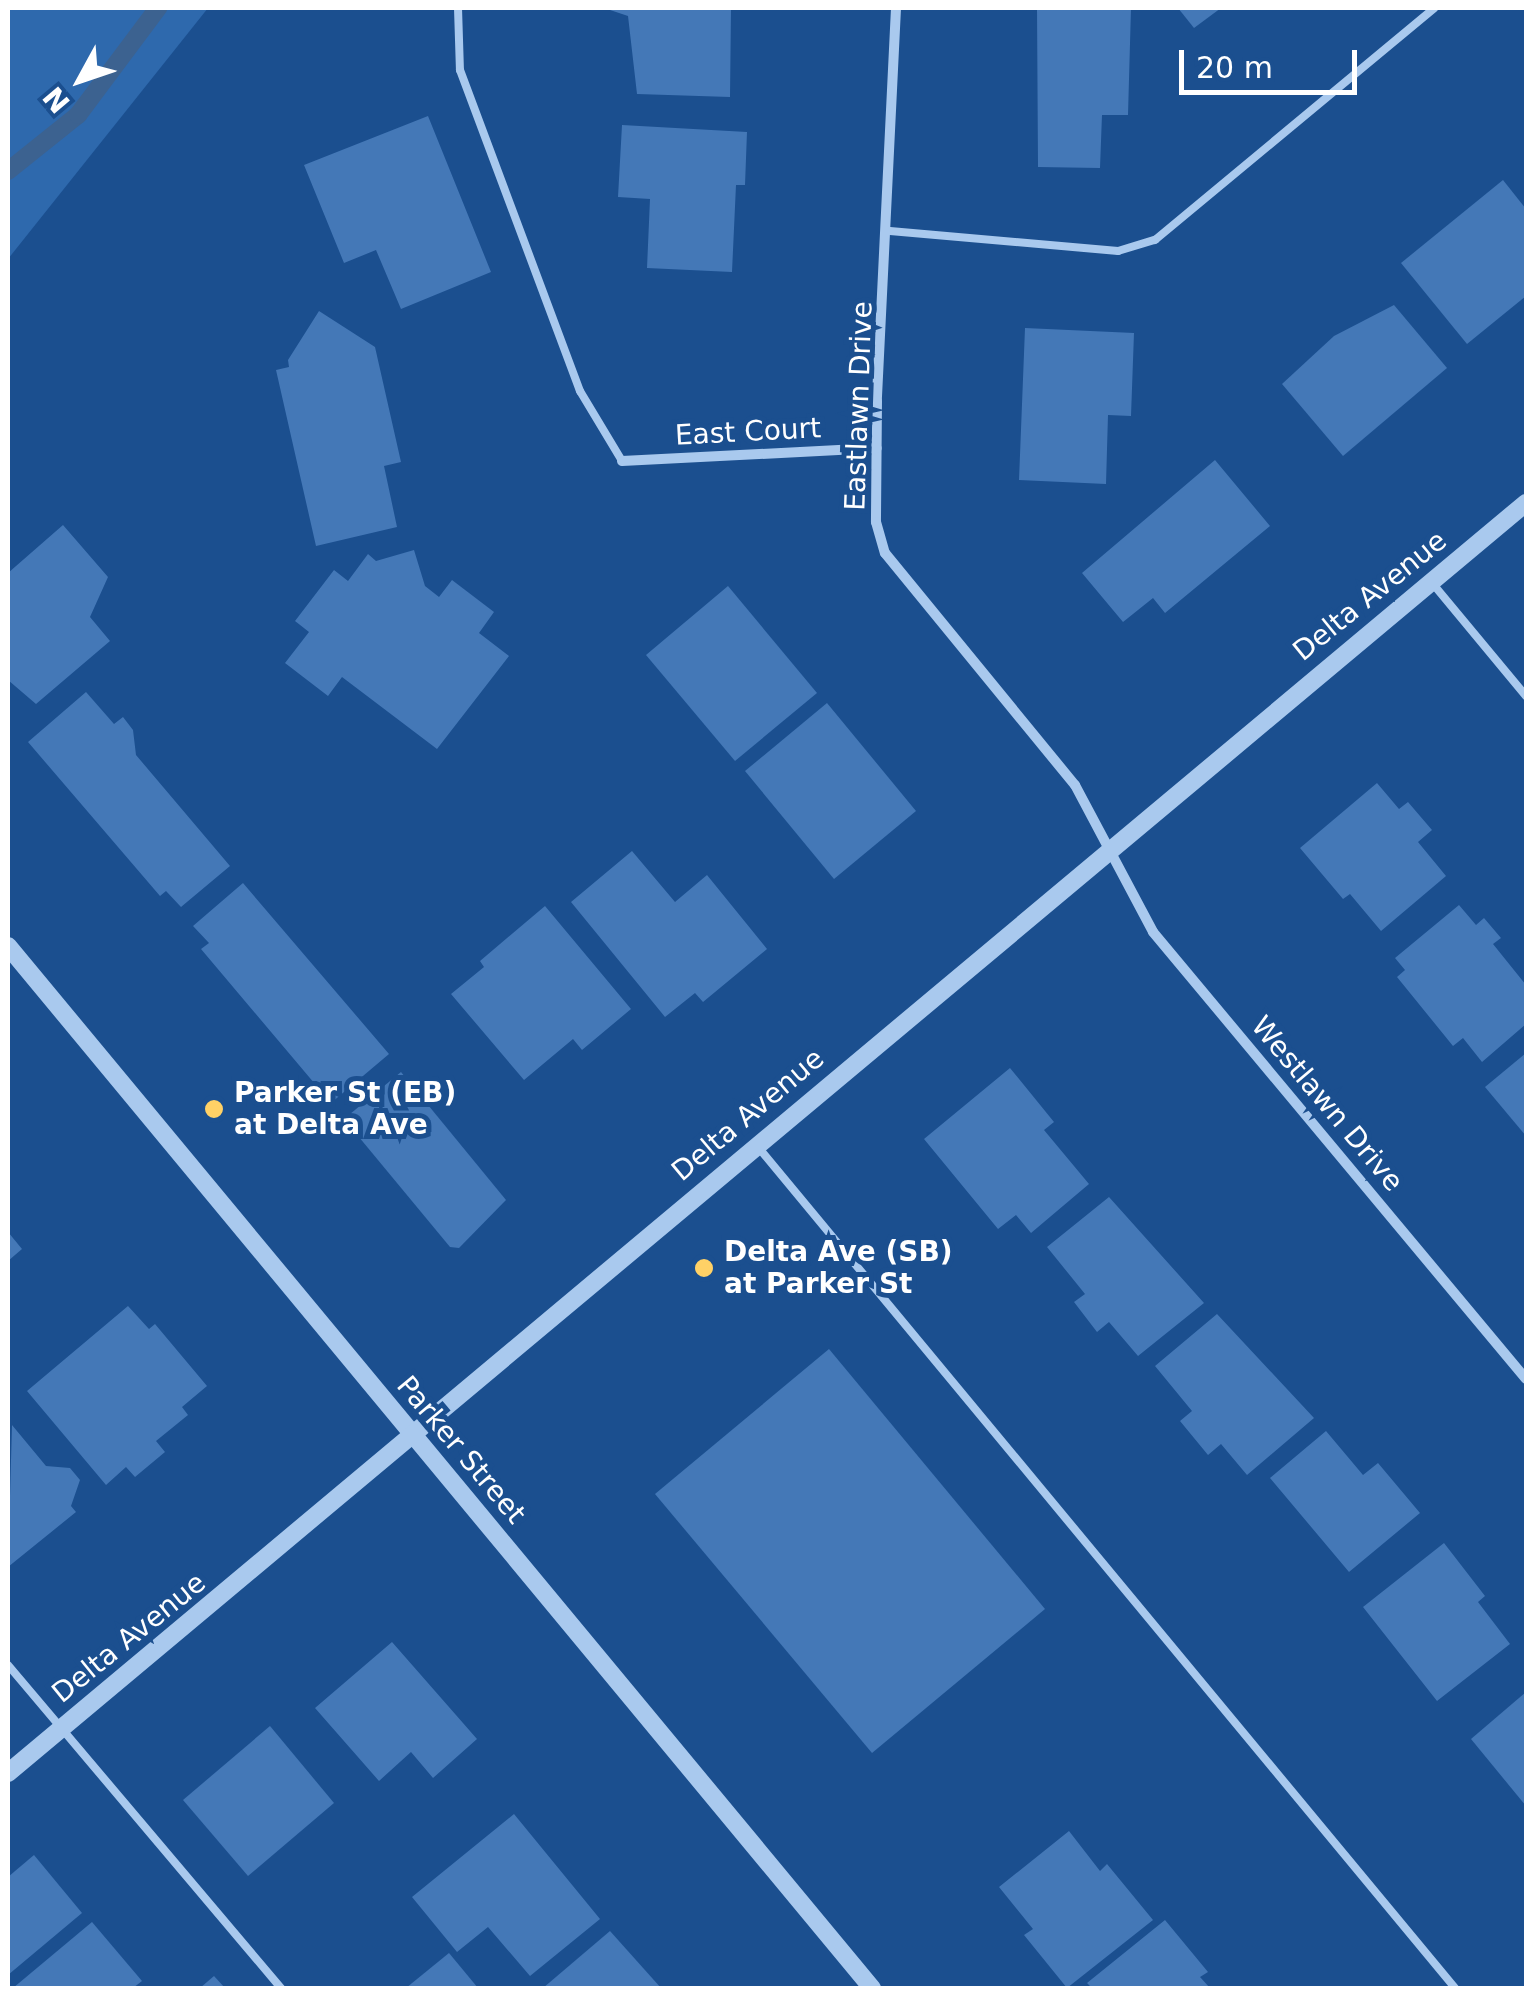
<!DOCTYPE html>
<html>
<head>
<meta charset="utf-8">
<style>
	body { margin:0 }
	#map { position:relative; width:1534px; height:1996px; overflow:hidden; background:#1b4f8f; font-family:"DejaVu Sans",sans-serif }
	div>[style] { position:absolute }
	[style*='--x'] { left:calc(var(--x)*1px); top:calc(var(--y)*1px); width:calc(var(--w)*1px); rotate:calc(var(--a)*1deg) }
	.green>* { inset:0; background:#2e69ad }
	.stream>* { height:18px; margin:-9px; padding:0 9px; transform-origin:9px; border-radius:9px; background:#3c6290 }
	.building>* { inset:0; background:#4478b7 }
	.service>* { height:8px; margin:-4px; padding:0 4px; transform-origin:4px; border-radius:4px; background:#a9c9ee }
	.minor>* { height:10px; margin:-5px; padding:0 5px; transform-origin:5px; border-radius:5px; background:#a9c9ee }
	.tertiary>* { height:18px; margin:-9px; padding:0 9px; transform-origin:9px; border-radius:9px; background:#a9c9ee }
	.dots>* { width:28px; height:28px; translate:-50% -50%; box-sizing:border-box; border:5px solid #1b4f8f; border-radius:50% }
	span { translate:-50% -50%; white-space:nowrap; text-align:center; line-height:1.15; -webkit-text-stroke:10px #1b4f8f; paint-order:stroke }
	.street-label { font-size:28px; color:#fff }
	.poi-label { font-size:28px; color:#fff; font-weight:700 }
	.left { translate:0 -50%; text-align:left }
	.frame { position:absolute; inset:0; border:10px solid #fff; pointer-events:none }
	.north { position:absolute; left:30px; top:30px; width:100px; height:100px; -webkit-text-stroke:8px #1b4f8f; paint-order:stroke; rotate:230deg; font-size:28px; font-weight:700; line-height:40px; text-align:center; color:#fff }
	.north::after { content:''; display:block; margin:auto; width:35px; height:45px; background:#fff; clip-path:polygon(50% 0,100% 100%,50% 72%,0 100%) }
	.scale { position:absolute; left:1179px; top:50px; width:178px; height:45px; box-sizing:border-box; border:5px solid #fff; border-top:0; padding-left:12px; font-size:30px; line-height:35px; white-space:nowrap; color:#fff; -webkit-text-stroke:8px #1b4f8f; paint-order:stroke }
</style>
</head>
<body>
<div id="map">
	<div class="green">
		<div style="clip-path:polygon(8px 8px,208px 8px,8px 259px)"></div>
	</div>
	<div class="stream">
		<div style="--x:8;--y:171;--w:90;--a:-38.7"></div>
		<div style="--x:78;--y:115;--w:134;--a:-53.2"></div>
	</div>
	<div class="building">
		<div style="clip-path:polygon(604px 8px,731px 8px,730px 97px,637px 94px,628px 16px)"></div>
		<div style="clip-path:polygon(1037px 8px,1131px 8px,1128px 115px,1102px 115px,1100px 168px,1038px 167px)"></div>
		<div style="clip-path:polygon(1178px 8px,1221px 8px,1194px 28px)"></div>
		<div style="clip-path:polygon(428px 116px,491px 272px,401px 309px,376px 250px,344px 263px,304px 165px)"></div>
		<div style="clip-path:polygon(622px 125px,747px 132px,745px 185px,736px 185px,732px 272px,647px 268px,650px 199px,618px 197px)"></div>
		<div style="clip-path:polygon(1503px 180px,1526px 209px,1526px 296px,1467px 344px,1401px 263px)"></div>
		<div style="clip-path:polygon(1394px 305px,1447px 368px,1343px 456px,1282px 384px,1334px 336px)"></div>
		<div style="clip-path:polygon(319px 311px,375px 347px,401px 462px,384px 466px,397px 527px,316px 546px,276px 370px,289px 367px,288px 360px)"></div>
		<div style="clip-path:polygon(1025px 328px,1134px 333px,1131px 416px,1108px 415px,1106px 484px,1019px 480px)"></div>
		<div style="clip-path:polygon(1215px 460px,1270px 526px,1165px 613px,1153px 598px,1123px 622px,1082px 573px)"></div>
		<div style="clip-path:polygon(63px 525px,108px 577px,90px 617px,110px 641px,36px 704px,8px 680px,8px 573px)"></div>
		<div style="clip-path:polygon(414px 550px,425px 586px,439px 597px,452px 580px,494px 612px,479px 633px,509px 656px,437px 749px,342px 677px,328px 696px,285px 663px,309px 632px,295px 621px,334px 570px,348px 581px,368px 554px,376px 561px)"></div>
		<div style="clip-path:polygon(728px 586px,817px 693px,735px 761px,646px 655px)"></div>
		<div style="clip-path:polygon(86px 692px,114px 724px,123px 717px,133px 730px,136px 755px,230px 866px,181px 907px,166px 891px,160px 896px,28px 742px)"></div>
		<div style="clip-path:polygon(827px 703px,916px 811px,834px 879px,745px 771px)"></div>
		<div style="clip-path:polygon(1377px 783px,1399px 809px,1408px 802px,1432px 830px,1418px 842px,1446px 876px,1381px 931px,1350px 894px,1343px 899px,1300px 848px)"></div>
		<div style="clip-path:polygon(632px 851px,675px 902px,707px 875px,767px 949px,703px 1002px,695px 993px,665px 1017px,571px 902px)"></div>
		<div style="clip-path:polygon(243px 883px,389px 1054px,331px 1103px,201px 949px,209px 943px,193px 926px)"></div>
		<div style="clip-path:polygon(1459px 905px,1476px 925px,1484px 918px,1501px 938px,1493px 944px,1526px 985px,1526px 1024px,1482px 1062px,1463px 1038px,1453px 1046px,1397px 977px,1405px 970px,1395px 958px)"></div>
		<div style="clip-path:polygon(545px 906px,631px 1009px,582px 1050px,573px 1039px,524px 1080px,451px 994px,484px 967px,480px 961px)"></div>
		<div style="clip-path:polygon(1526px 1053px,1526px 1136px,1485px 1087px)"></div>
		<div style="clip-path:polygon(1010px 1068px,1054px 1122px,1044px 1130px,1089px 1184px,1031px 1233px,1016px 1215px,998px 1229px,924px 1139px)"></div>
		<div style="clip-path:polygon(401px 1072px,506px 1200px,459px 1248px,450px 1247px,344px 1119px)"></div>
		<div style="clip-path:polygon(1109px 1197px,1204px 1303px,1138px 1356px,1109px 1322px,1097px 1332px,1074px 1302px,1085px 1294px,1047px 1247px)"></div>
		<div style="clip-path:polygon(8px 1232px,22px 1249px,8px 1261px)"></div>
		<div style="clip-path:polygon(128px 1306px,149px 1329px,155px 1324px,207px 1386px,182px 1407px,188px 1415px,156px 1441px,165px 1452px,135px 1477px,126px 1467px,106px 1485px,27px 1391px)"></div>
		<div style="clip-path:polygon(1217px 1314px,1314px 1418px,1247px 1475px,1221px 1444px,1208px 1455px,1180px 1421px,1192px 1411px,1155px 1366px)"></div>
		<div style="clip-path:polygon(829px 1349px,1045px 1609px,872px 1753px,655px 1494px)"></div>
		<div style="clip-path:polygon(12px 1425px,46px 1466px,70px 1468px,80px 1480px,71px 1506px,76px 1512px,8px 1567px)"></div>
		<div style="clip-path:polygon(1326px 1431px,1363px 1475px,1378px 1463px,1420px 1513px,1349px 1572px,1270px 1478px)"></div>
		<div style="clip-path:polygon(1444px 1543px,1485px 1596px,1478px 1602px,1510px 1644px,1437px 1701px,1363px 1607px)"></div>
		<div style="clip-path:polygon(392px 1642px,477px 1739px,433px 1778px,411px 1752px,379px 1781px,315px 1708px)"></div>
		<div style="clip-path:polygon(1526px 1692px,1526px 1806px,1471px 1739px)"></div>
		<div style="clip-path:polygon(270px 1726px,334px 1803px,248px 1876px,183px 1800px)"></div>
		<div style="clip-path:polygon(514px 1814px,600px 1919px,530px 1976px,488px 1927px,457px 1952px,412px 1897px)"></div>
		<div style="clip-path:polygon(1069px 1831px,1100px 1871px,1107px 1864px,1153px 1920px,1067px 1988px,1024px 1935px,1033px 1929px,999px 1887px)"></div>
		<div style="clip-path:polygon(34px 1855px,82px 1913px,8px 1975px,8px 1877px)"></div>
		<div style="clip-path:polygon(1165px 1920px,1208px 1972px,1200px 1977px,1210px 1988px,1092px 1988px,1087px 1983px)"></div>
		<div style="clip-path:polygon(92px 1922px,142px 1981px,133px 1988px,13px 1988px)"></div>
		<div style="clip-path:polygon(610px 1931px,661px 1988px,543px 1988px)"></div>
		<div style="clip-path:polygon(449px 1953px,478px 1988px,406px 1988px)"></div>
		<div style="clip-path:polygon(214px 1976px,225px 1988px,200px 1988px)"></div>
	</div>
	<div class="service">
		<div style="--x:458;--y:8;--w:62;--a:88.2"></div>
		<div style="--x:460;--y:70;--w:343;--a:69.5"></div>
		<div style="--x:580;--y:391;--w:82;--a:59"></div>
		<div style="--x:890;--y:231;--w:229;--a:5"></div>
		<div style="--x:1118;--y:251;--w:39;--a:-17"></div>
		<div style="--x:1155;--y:240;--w:363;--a:-39.7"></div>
		<div style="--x:1433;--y:584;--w:146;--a:50.3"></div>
		<div style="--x:758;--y:1147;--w:1092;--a:50.35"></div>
		<div style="--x:8;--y:1665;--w:423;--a:49.8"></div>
	</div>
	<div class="minor">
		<div style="--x:896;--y:8;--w:393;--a:92.8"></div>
		<div style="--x:877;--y:401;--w:121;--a:90.5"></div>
		<div style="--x:876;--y:522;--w:32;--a:74"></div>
		<div style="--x:885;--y:553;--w:300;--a:50.7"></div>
		<div style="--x:1075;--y:785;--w:166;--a:62"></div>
		<div style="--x:1153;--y:932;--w:582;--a:50.16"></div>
		<div style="--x:622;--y:461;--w:255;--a:-2.9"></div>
	</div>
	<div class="tertiary">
		<div style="--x:8;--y:946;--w:1354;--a:50.34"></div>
		<div style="--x:8;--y:1773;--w:1979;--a:-39.92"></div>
	</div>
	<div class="dots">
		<div style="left:214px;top:1109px;background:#ffd166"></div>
		<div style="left:704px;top:1268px;background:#ffd166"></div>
	</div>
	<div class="street-label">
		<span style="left:859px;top:406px;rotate:-88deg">Eastlawn Drive</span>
		<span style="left:748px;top:432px;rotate:-3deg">East Court</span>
		<span style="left:1370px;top:596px;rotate:-39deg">Delta Avenue</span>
		<span style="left:1327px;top:1104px;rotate:50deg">Westlawn Drive</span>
		<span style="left:748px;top:1115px;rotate:-40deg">Delta Avenue</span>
		<span style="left:461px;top:1450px;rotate:50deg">Parker Street</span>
		<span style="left:129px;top:1638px;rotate:-39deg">Delta Avenue</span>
	</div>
	<div class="poi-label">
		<span class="left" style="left:234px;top:1109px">Parker St (EB)<br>at Delta Ave</span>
		<span class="left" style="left:724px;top:1268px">Delta Ave (SB)<br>at Parker St</span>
	</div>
	<div class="frame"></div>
	<div class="north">N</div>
	<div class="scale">20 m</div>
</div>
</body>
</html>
